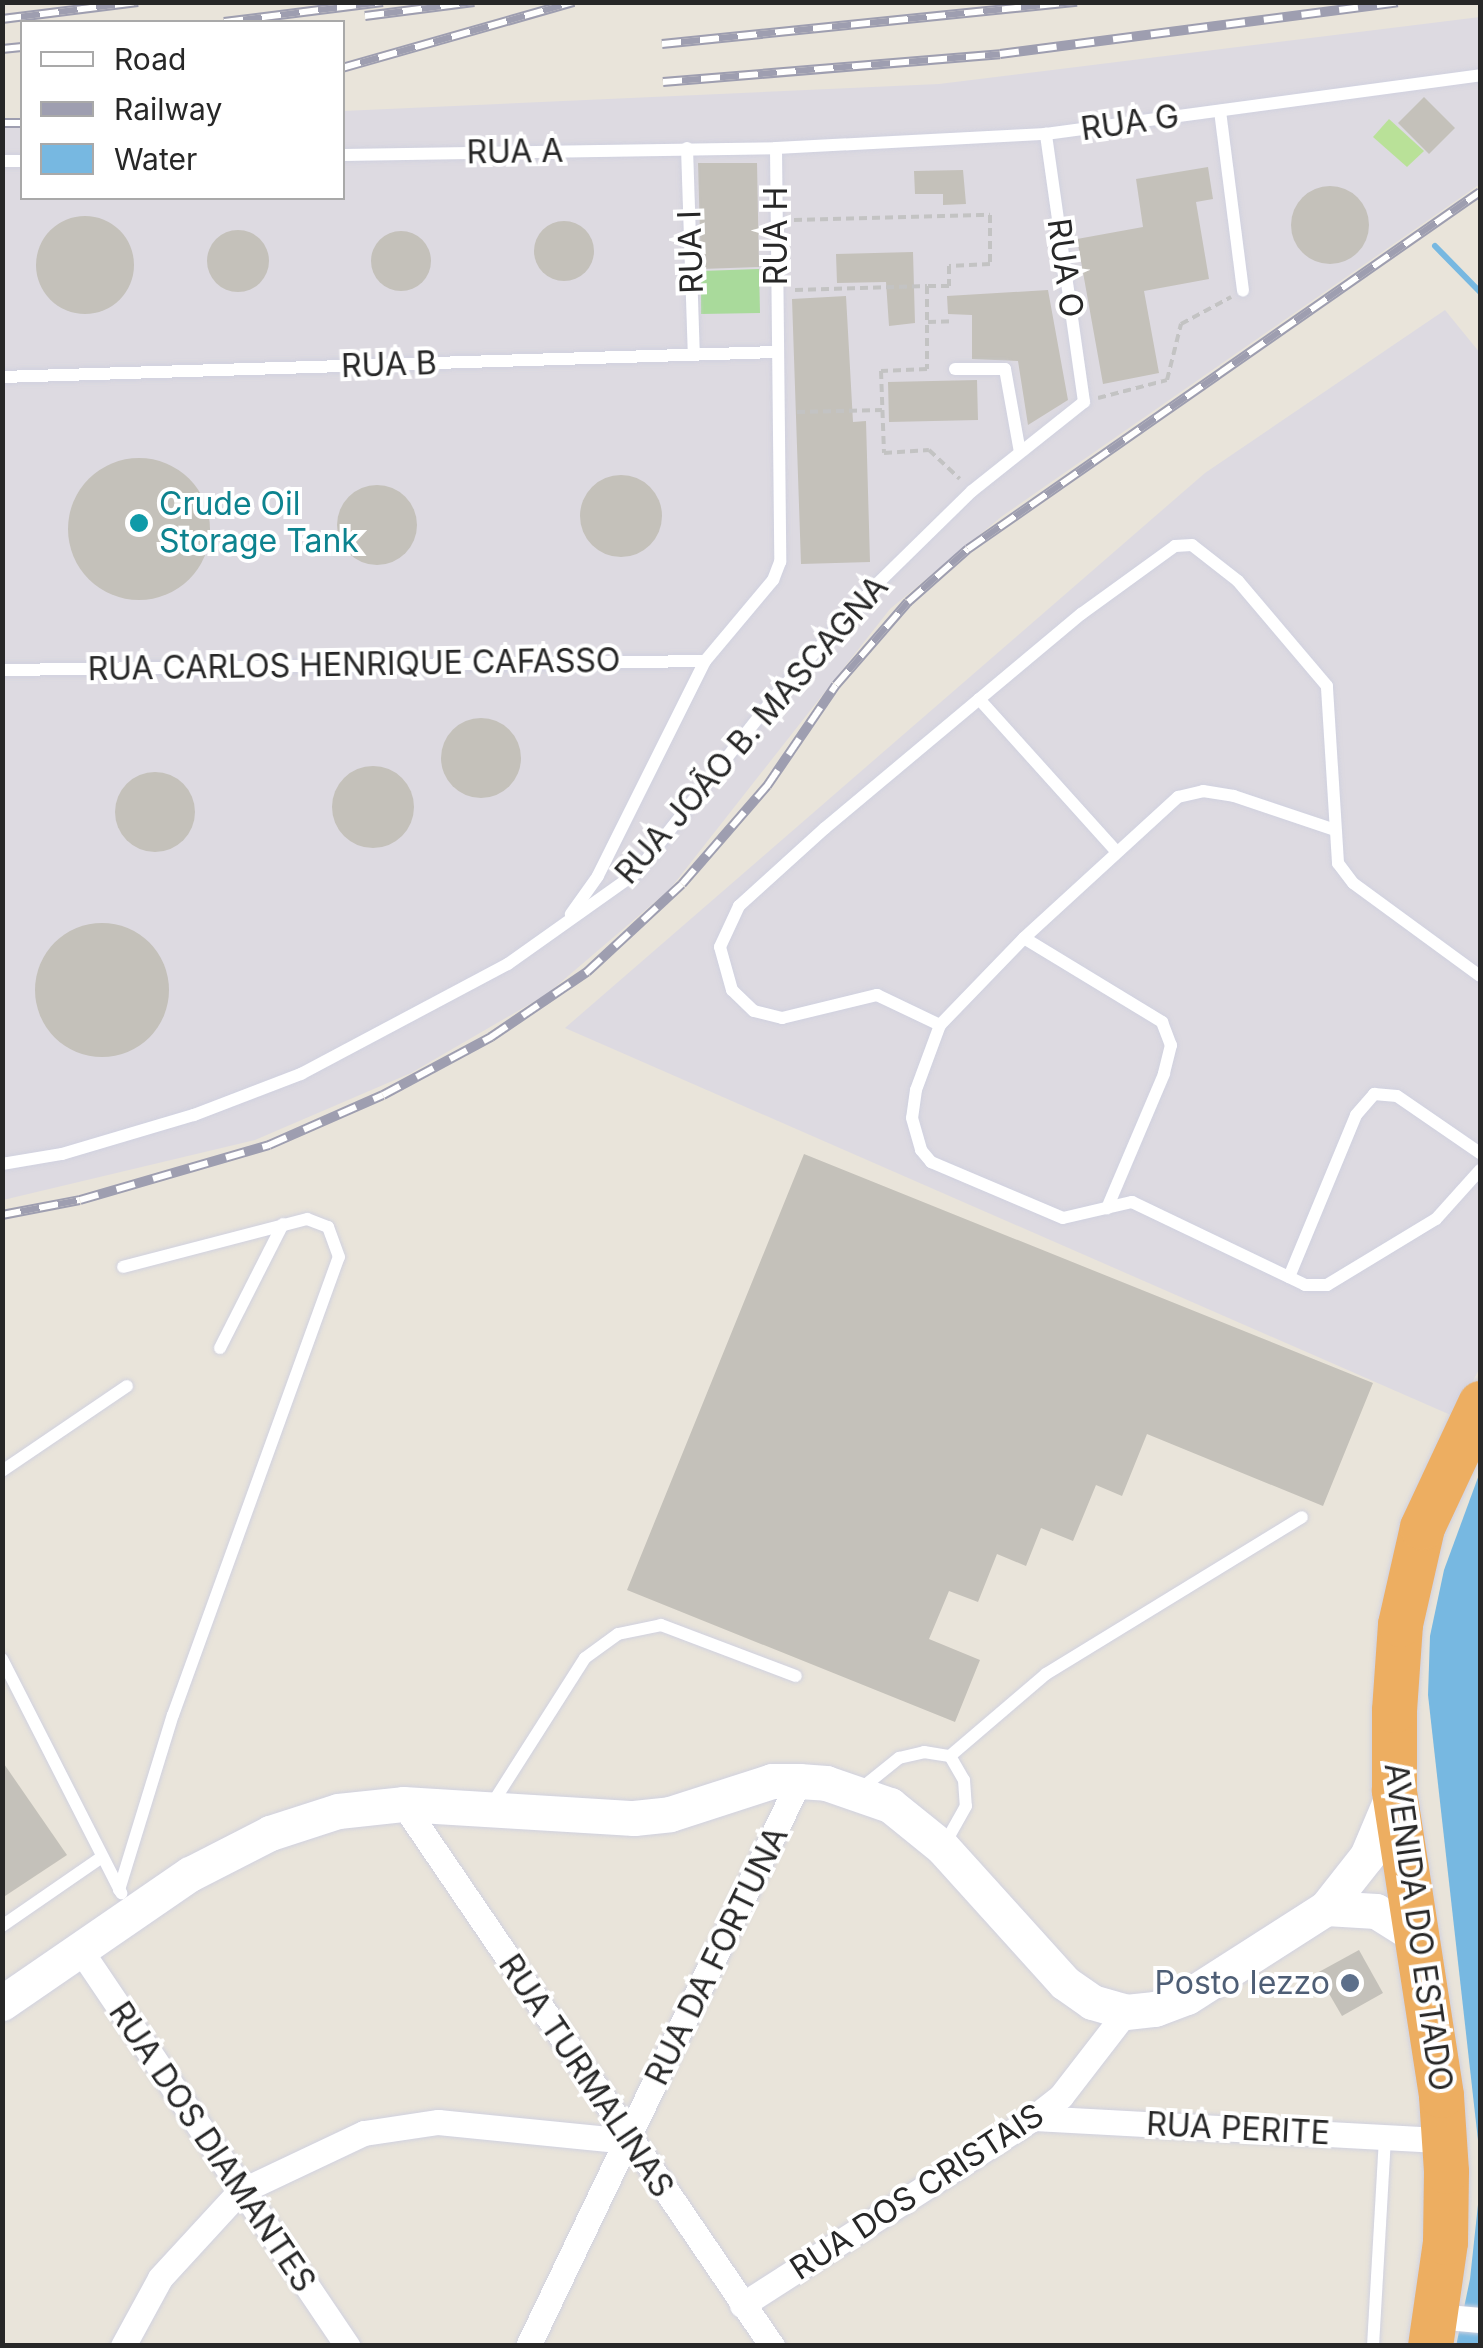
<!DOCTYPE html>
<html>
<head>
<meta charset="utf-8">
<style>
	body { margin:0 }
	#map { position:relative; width:1483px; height:2348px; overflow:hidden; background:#e9e4da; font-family:Inter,sans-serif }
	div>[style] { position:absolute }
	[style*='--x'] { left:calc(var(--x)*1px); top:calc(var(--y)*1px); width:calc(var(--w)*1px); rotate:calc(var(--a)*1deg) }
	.industrial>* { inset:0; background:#dddae1 }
	.green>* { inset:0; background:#a9da9b }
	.pitch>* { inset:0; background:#b9e198 }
	.water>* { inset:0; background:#77b8e1 }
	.stream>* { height:6px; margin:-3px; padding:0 3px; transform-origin:3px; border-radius:3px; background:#77b8e1 }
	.building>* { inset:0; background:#c4c1ba }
	.round { border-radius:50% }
	.path>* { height:4px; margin-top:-2px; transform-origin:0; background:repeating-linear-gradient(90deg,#c3c3c3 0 8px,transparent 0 13px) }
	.roads { filter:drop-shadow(0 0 2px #d0d1df) drop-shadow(0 0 2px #d0d1df) }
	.lane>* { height:12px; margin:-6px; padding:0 6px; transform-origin:6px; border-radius:6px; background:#fff }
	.street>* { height:25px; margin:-12.5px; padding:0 12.5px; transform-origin:12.5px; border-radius:12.5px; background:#fff }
	.secondary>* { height:35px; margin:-17.5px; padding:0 17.5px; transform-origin:17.5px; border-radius:17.5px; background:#fff }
	.highway>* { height:45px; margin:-22.5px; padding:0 22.5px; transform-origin:22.5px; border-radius:22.5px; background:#edae61 }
	.rail>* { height:10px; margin-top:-5px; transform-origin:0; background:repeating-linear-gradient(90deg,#fff 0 19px,#9e9eb0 0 38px); box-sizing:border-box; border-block:2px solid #9e9eb0 }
	.dots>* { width:28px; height:28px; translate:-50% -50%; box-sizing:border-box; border:5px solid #fff; border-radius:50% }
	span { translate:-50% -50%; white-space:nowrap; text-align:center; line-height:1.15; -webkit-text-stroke:8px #fff; paint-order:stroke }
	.street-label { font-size:32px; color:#272727 }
	.culture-label { font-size:32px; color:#0d838f }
	.left { translate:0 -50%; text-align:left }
	.service-label { font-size:32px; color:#4e5e75 }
	.right { translate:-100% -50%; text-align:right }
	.frame { position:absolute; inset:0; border:5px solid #272727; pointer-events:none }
	.legend { position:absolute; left:20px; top:20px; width:325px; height:180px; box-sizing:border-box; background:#fff; border:2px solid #a9a9a9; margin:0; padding:12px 18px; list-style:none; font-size:30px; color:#272727 }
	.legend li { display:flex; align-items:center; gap:20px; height:50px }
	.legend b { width:50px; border:2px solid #a9a9a9 }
</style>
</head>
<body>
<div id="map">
	<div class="industrial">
		<div style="clip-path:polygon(1480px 17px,1480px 184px,1001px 517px,890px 609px,670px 889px,547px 994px,411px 1073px,255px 1140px,3px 1200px,2px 126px,22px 125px,22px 198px,342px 198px,343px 111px,939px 84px)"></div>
		<div style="clip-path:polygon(1445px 310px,1480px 353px,1480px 1368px,1453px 1416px,565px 1028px,1205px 473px)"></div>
	</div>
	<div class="green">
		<div style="clip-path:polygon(759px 269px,760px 313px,701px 314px,701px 271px)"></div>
	</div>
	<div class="pitch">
		<div style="clip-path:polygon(1389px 119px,1424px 151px,1407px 167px,1373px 137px)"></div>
	</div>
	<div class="water">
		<div style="clip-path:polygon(1480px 1472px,1480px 2158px,1428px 1695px,1430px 1636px,1444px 1570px)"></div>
		<div style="clip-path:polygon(1480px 2186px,1480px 2345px,1456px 2346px,1470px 2279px)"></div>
	</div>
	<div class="stream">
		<div style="--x:1435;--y:246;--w:64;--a:45.6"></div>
	</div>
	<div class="building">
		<div style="clip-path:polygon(1424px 97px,1455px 128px,1429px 154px,1398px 123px)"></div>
		<div style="clip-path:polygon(698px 163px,757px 163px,759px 267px,701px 269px)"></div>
		<div style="clip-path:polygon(1208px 167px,1213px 199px,1196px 202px,1209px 279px,1144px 291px,1159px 373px,1103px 384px,1077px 239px,1143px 227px,1136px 179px)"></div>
		<div style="clip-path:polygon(963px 170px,966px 204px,943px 205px,943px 194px,915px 194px,914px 171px)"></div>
		<div class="round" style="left:1291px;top:186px;width:78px;height:78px"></div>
		<div class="round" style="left:36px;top:216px;width:98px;height:98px"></div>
		<div class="round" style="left:534px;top:221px;width:60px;height:60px"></div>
		<div class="round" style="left:207px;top:230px;width:62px;height:62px"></div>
		<div class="round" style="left:371px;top:231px;width:60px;height:60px"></div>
		<div style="clip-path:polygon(913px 252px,915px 323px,889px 326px,886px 282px,837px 283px,836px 254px)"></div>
		<div style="clip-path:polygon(1048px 290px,1068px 400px,1028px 425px,1018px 361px,972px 359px,972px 315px,948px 314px,947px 296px)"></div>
		<div style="clip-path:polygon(846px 296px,853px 422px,866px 421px,870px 562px,801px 564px,792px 299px)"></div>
		<div style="clip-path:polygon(977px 380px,978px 420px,889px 422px,888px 382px)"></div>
		<div class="round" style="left:68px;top:458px;width:142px;height:142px"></div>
		<div class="round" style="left:580px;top:475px;width:82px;height:82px"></div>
		<div class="round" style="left:337px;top:485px;width:80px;height:80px"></div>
		<div class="round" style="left:441px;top:718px;width:80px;height:80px"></div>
		<div class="round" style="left:332px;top:766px;width:82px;height:82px"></div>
		<div class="round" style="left:115px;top:772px;width:80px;height:80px"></div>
		<div class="round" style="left:35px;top:923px;width:134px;height:134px"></div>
		<div style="clip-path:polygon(804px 1154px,1373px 1383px,1323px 1506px,1147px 1434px,1122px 1496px,1096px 1485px,1073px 1541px,1041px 1528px,1026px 1566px,997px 1554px,978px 1602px,949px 1591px,929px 1639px,980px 1660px,955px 1722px,627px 1590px)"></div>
		<div style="clip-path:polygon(2px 1761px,67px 1855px,2px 1898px)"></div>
		<div style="clip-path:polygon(1359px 1950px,1383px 1993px,1342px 2016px,1317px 1973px)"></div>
	</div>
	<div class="path">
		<div style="--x:794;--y:220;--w:196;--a:-1.5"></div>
		<div style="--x:990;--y:215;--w:49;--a:90"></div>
		<div style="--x:990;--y:264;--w:41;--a:177.2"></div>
		<div style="--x:949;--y:266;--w:20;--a:90"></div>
		<div style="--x:949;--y:286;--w:22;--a:180"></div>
		<div style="--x:795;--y:290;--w:132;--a:-1.7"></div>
		<div style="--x:927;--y:286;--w:83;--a:90"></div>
		<div style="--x:927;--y:369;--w:46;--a:177.5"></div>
		<div style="--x:881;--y:371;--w:82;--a:87.9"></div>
		<div style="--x:884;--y:453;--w:45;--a:-3.8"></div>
		<div style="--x:929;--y:450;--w:42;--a:43.1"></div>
		<div style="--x:928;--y:322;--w:25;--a:-2"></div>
		<div style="--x:1098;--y:398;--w:71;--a:-14.6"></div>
		<div style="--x:1167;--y:380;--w:58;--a:-76"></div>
		<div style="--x:1181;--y:324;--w:57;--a:-28.4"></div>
		<div style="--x:797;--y:412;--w:85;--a:-1.3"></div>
	</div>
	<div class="roads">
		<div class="lane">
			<div style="--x:1220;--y:111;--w:181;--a:82.7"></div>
			<div style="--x:687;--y:148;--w:207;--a:88.1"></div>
			<div style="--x:776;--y:148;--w:270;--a:-3"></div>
			<div style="--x:1046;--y:134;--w:438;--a:-7.7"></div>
			<div style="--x:342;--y:155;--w:434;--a:-0.9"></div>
			<div style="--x:776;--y:148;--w:414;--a:89.4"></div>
			<div style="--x:780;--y:562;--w:19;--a:111"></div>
			<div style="--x:773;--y:580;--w:106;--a:130"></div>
			<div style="--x:705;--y:661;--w:240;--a:116.5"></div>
			<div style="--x:598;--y:876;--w:47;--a:125.4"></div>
			<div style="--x:2;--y:161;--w:20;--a:0"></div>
			<div style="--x:955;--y:369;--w:50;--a:0"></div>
			<div style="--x:1005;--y:369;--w:84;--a:79.8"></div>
			<div style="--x:2;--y:377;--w:774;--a:-1.85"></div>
			<div style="--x:2;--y:670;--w:703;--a:-0.73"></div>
			<div style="--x:979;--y:699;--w:203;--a:48"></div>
			<div style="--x:1024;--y:938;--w:209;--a:-42.5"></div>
			<div style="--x:1178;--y:797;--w:26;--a:-13"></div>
			<div style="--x:1203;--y:791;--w:31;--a:9"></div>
			<div style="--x:1234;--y:796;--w:103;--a:18.6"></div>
			<div style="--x:1480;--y:976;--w:157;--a:-143.8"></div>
			<div style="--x:1353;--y:883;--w:25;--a:-127"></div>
			<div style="--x:1338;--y:863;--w:177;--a:-93.6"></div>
			<div style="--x:1327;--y:686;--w:138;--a:-130.3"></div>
			<div style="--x:1238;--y:581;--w:58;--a:-142"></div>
			<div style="--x:1192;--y:545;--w:17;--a:177"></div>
			<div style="--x:1175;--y:546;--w:116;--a:144.1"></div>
			<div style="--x:1081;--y:614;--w:334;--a:140.1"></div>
			<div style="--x:825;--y:828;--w:116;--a:137.8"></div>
			<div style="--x:739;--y:906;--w:45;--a:114.9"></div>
			<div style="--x:720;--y:947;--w:45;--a:74.4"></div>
			<div style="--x:732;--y:990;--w:30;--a:44"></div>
			<div style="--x:754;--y:1011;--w:29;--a:14"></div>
			<div style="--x:782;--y:1018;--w:98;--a:-13.6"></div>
			<div style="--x:877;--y:995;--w:70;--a:25.5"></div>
			<div style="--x:940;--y:1025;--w:69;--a:110.3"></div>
			<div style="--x:916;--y:1090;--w:28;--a:98"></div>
			<div style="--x:912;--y:1118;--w:33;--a:74"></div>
			<div style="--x:921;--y:1150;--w:16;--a:50"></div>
			<div style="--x:931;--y:1162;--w:143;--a:23"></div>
			<div style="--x:1063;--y:1218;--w:71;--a:-13.1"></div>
			<div style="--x:1132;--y:1202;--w:192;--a:25.6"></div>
			<div style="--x:1305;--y:1285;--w:22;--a:0"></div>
			<div style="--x:1327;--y:1285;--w:127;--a:-31.2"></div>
			<div style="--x:1436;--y:1219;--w:66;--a:-48.1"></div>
			<div style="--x:940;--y:1025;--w:121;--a:-46"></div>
			<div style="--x:1024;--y:938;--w:162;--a:31.3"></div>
			<div style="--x:1162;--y:1022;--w:25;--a:69"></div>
			<div style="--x:1171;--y:1045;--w:30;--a:104"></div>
			<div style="--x:1164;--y:1074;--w:146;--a:113"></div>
			<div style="--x:2;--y:1164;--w:61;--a:-9.5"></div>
			<div style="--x:62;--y:1154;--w:138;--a:-16.5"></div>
			<div style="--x:194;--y:1115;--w:115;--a:-21"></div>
			<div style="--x:301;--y:1074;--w:234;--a:-28"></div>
			<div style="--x:508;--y:964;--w:157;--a:-35.4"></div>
			<div style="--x:636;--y:873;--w:226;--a:-51.8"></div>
			<div style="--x:776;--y:695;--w:149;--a:-47.7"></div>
			<div style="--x:876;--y:585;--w:134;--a:-44.4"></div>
			<div style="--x:972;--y:491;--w:143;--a:-38.5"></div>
			<div style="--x:1084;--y:402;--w:271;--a:-98.1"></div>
			<div style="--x:1289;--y:1277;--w:175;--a:-67.5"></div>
			<div style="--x:1356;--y:1115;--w:28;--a:-49"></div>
			<div style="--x:1374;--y:1094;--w:23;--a:5"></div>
			<div style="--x:1397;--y:1096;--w:101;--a:34.5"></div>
			<div style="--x:220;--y:1348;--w:139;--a:-63.1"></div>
			<div style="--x:2;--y:1471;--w:151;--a:-34.2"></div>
			<div style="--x:2;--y:1659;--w:263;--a:63"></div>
			<div style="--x:950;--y:1756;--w:126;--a:-40.5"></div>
			<div style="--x:1046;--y:1674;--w:300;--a:-31.5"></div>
			<div style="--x:858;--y:1791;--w:53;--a:-38.8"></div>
			<div style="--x:899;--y:1758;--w:26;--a:-13"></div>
			<div style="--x:924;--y:1752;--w:26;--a:9"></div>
			<div style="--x:950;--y:1756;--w:28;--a:60"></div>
			<div style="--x:964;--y:1780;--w:26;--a:86"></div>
			<div style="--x:966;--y:1806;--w:45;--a:119.4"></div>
			<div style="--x:492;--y:1804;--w:173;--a:-57.5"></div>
			<div style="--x:585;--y:1658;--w:41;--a:-36"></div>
			<div style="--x:618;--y:1634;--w:44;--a:-11.8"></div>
			<div style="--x:661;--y:1625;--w:144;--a:20.7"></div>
			<div style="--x:119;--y:1890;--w:183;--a:-72.9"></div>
			<div style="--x:173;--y:1715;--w:487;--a:-70.1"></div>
			<div style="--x:339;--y:1257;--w:32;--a:-110"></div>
			<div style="--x:328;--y:1227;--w:22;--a:-159"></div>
			<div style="--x:307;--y:1219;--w:190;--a:165.4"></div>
			<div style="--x:2;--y:1926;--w:121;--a:-34.6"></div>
			<div style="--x:1373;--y:2346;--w:209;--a:-86.7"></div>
		</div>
		<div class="street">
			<div style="--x:403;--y:1804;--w:656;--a:55.75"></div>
			<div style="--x:79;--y:1948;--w:480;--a:56"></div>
			<div style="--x:1033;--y:2118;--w:412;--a:3.1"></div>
			<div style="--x:742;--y:2305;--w:346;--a:-32.7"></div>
			<div style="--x:1033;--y:2118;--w:36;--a:-38"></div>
			<div style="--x:1061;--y:2096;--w:106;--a:-52.3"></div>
			<div style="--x:1436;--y:2316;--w:44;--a:5.2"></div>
			<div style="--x:123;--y:2346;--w:77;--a:-61.4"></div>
			<div style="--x:160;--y:2278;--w:117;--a:-47.4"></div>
			<div style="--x:239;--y:2192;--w:138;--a:-25.3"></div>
			<div style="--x:364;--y:2133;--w:75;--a:-8.5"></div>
			<div style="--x:438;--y:2122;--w:191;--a:5.7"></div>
			<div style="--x:528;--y:2346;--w:627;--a:-64.38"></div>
		</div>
		<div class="secondary">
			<div style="--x:1326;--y:1908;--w:50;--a:3.4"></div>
			<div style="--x:1376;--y:1911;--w:47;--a:32"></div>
			<div style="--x:2;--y:2003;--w:228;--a:-34.5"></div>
			<div style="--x:190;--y:1874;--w:90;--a:-27.1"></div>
			<div style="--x:270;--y:1833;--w:71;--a:-17.9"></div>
			<div style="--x:338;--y:1811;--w:65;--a:-6.1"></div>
			<div style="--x:403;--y:1804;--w:231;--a:3.5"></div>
			<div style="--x:634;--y:1818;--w:36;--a:-6"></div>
			<div style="--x:670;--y:1814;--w:107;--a:-17.9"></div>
			<div style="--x:772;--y:1781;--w:27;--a:0"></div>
			<div style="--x:799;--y:1781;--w:27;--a:4"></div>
			<div style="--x:826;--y:1783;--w:68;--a:19"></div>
			<div style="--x:890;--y:1805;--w:67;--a:38.9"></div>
			<div style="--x:942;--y:1847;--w:183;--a:47.9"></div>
			<div style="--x:1065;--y:1983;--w:33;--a:35"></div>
			<div style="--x:1092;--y:2002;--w:35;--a:16"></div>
			<div style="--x:1126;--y:2012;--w:29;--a:-6"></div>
			<div style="--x:1155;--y:2009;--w:34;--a:-21"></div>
			<div style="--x:1187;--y:1997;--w:165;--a:-32.6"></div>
			<div style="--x:1326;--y:1908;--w:66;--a:-51.7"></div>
			<div style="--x:1367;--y:1856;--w:69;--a:-67.1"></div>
		</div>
		<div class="highway">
			<div style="--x:1430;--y:2346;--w:105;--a:-81.8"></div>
			<div style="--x:1445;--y:2242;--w:71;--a:-89.2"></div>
			<div style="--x:1446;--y:2171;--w:76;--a:-93.8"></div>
			<div style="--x:1441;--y:2095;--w:309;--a:-98.8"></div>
			<div style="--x:1394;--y:1790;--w:80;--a:-90"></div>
			<div style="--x:1394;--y:1710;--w:86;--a:-86"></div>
			<div style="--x:1400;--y:1624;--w:99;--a:-77.2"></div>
			<div style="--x:1422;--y:1527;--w:137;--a:-64.9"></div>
		</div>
	</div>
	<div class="rail">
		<div style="--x:365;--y:16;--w:110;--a:-7.3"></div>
		<div style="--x:2;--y:19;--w:137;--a:-7.1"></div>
		<div style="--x:224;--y:22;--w:160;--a:-7.2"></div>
		<div style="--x:662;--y:44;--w:417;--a:-5.8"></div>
		<div style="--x:2;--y:49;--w:20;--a:-6"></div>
		<div style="--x:342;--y:68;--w:241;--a:-15.9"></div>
		<div style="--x:663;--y:82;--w:338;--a:-4.7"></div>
		<div style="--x:1000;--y:54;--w:401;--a:-7.4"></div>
		<div style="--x:2;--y:123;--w:20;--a:0"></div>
		<div style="--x:2;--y:1215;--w:79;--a:-10.9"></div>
		<div style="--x:80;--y:1200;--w:197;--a:-16.2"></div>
		<div style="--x:269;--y:1145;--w:124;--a:-23.7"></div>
		<div style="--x:383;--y:1095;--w:123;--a:-28.2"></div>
		<div style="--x:491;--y:1037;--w:116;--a:-34.1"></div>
		<div style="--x:587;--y:972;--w:129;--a:-42.8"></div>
		<div style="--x:682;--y:884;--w:130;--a:-49.1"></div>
		<div style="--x:767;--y:786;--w:122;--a:-55.7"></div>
		<div style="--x:836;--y:685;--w:110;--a:-49.1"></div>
		<div style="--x:908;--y:602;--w:80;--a:-41.5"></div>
		<div style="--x:968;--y:549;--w:624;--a:-34.89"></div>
	</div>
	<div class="dots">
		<div style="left:139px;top:523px;background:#0f9aa8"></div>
		<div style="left:1350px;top:1983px;background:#5c6f8a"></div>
	</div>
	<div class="street-label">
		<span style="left:1130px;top:123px;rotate:-8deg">RUA G</span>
		<span style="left:515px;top:152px;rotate:-1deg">RUA A</span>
		<span style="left:776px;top:236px;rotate:-90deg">RUA H</span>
		<span style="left:691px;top:252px;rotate:-92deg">RUA I</span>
		<span style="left:1065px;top:268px;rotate:82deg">RUA O</span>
		<span style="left:389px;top:365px;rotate:-2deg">RUA B</span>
		<span style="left:354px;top:665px;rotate:-1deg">RUA CARLOS HENRIQUE CAFASSO</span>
		<span style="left:752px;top:730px;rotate:-49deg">RUA JOÃO B. MASCAGNA</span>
		<span style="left:1418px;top:1927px;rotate:82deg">AVENIDA DO ESTADO</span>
		<span style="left:717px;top:1956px;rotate:-64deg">RUA DA FORTUNA</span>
		<span style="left:586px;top:2076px;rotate:56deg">RUA TURMALINAS</span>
		<span style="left:1238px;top:2129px;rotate:3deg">RUA PERITE</span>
		<span style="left:212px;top:2147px;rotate:56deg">RUA DOS DIAMANTES</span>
		<span style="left:917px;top:2192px;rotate:-33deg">RUA DOS CRISTAIS</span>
	</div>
	<div class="culture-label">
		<span class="left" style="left:159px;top:523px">Crude Oil<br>Storage Tank</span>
	</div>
	<div class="service-label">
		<span class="right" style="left:1330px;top:1983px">Posto Iezzo</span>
	</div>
	<div class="frame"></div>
	<ul class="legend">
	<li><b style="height:12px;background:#fff"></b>Road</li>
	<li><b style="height:12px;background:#9e9eb0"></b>Railway</li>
	<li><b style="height:28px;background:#77b8e1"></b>Water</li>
	</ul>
</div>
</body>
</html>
